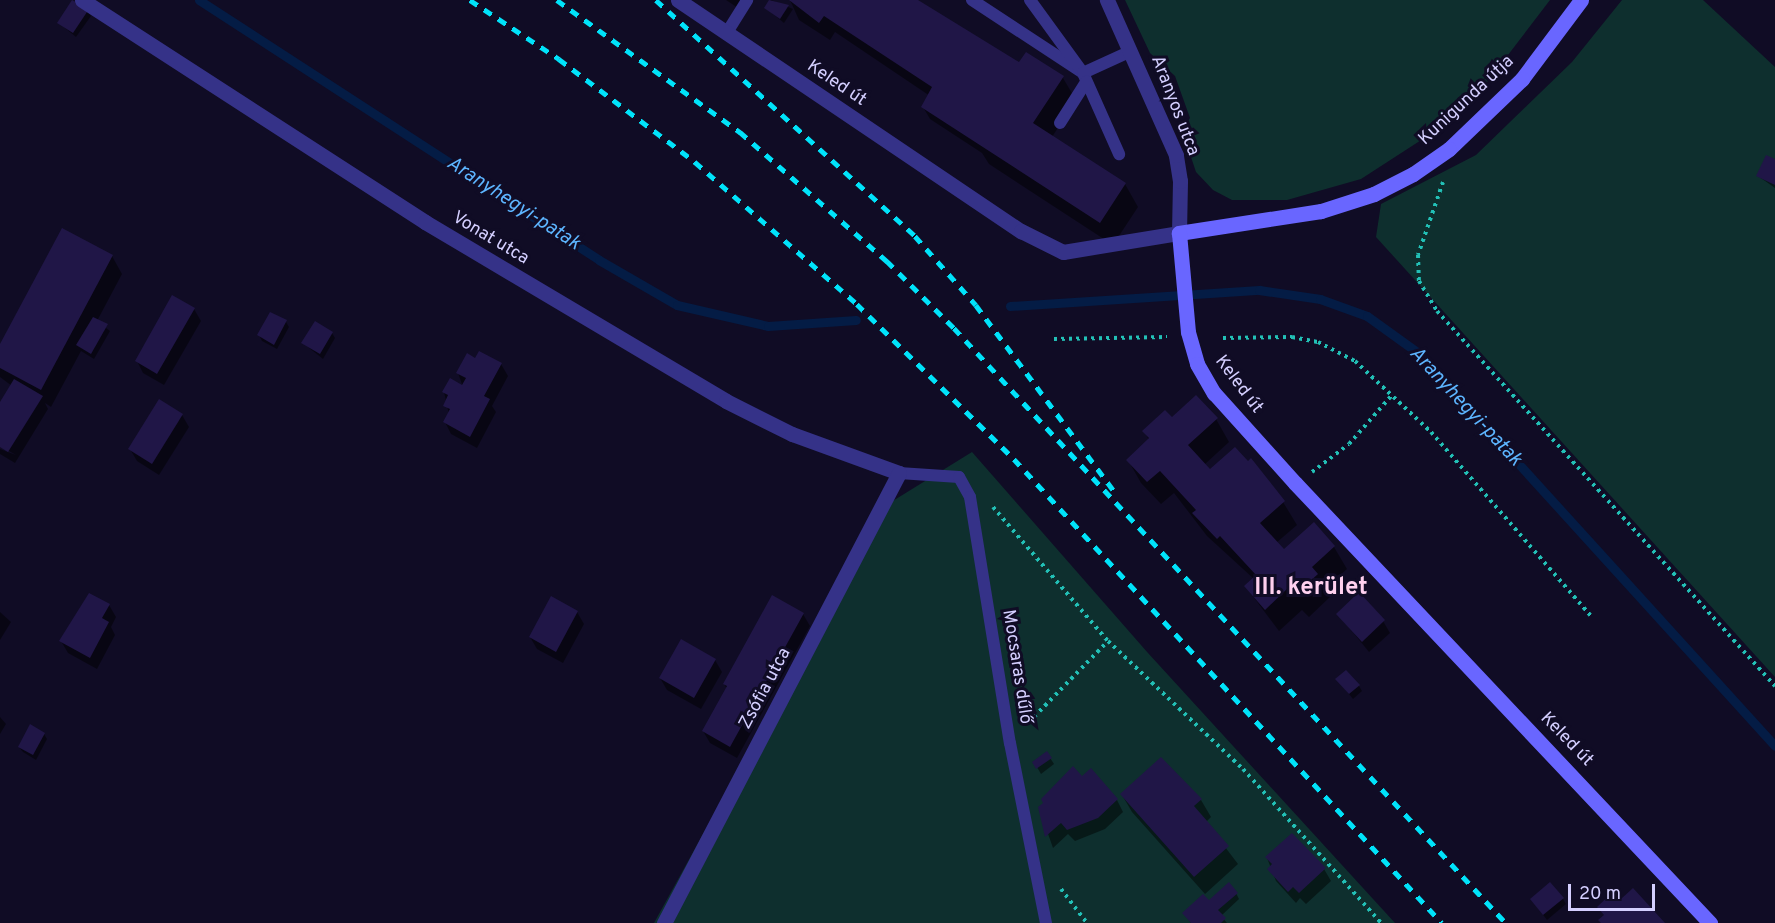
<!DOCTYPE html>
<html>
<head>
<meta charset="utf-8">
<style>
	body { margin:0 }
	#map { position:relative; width:1775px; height:923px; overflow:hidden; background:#100c25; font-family:Overpass,sans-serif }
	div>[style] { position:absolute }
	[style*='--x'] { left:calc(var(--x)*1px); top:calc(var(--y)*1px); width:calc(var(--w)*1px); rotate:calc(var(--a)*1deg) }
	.green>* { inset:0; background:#0e2f2e }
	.shadow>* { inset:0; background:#0007 }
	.stream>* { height:9px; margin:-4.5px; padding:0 4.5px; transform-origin:4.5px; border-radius:4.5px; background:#041c45 }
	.building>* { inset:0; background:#201647 }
	.path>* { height:4px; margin-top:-2px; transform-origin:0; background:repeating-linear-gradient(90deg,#22c0b6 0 3px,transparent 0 7.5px) }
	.lane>* { height:12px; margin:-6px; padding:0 6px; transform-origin:6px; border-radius:6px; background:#353288 }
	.street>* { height:15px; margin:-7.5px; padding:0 7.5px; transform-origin:7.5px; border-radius:7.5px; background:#353288 }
	.secondary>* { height:15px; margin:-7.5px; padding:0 7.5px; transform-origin:7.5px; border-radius:7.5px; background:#6966ff }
	.rail>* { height:4.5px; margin-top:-2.25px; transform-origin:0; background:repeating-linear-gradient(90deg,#00e3fa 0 9px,transparent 0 17px) }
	span { translate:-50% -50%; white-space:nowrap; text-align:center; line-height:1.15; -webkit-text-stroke:6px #100c25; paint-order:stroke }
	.street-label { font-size:18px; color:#d4cfff }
	.water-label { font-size:20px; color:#5db5ff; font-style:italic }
	.district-label { font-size:24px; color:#ffd1ef; font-weight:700 }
	.scale { position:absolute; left:1568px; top:884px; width:87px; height:27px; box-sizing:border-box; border:3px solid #d4cfff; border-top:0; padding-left:8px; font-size:18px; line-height:21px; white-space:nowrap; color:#d4cfff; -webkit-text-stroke:4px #100c25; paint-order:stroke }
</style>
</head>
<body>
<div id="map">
	<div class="green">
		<div style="clip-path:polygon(1125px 0,1550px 0,1485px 85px,1446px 124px,1361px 179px,1287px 200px,1232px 200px,1213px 190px,1196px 172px,1182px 130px,1190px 118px,1175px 76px,1150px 53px)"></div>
		<div style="clip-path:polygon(1622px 0,1703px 0,1775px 67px,1775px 677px,1376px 237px,1381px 204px,1476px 155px,1572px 62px)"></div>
		<div style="clip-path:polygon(972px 452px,1148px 653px,1395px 923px,654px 923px,883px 507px)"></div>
	</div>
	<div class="shadow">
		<div style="clip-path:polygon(726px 0,747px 0,741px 10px)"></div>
		<div style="clip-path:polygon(771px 0,793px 9px,784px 23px,766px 8px)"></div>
		<div style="clip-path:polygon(790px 0,915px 0,1020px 64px,1063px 78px,1076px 100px,1052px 137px,1125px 184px,1138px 207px,1113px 245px,989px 164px,982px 153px,930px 119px,923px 107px,930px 96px,835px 32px,830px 40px,799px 20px)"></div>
		<div style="clip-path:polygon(87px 10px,91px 16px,76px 37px,59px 23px)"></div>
		<div style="clip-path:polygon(1775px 161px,1775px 188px,1758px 176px)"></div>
		<div style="clip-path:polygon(112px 256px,122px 274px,97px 321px,110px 331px,94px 359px,81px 351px,51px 407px,45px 403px,48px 409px,15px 463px,0 454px,0 449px,16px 455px,0 446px,0 405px,12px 386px,0 377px,0 347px)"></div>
		<div style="clip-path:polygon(194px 309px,201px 321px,164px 385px,143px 373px,137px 361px)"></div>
		<div style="clip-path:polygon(286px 322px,289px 327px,277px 349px,262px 341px,259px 335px)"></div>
		<div style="clip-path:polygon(332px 333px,335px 338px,323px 359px,303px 343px)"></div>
		<div style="clip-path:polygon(476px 360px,501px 364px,508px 376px,492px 406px,496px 412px,477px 448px,451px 434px,445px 422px,449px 414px,444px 392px,463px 387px,458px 373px)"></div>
		<div style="clip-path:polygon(182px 415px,189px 427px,159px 475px,137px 461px,130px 449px)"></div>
		<div style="clip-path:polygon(1172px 419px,1216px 419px,1229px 442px,1204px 465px,1210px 471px,1283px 502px,1297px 525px,1276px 543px,1284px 552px,1334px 547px,1347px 569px,1325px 589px,1330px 597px,1309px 617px,1302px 610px,1279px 631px,1246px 587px,1254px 579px,1207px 536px,1174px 493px,1161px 504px,1141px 483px,1128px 460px,1149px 440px,1144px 431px)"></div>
		<div style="clip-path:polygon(90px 595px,109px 605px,116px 617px,111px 627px,115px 635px,97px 669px,68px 653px,61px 641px)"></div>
		<div style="clip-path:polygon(0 612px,11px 622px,0 640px)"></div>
		<div style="clip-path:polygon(577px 612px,584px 624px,563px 663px,537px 649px,530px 637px)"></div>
		<div style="clip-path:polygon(803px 614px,810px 626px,737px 758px,710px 743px,703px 731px,727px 689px,724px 684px)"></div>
		<div style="clip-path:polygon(1338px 614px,1383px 621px,1390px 633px,1369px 652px)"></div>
		<div style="clip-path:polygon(715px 660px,722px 672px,701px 709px,667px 690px,660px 678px)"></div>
		<div style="clip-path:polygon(1341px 684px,1359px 686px,1362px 691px,1353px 699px)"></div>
		<div style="clip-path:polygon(0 717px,6px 724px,0 734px)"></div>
		<div style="clip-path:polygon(44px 734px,47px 739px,36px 760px,23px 752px,19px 747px)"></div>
		<div style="clip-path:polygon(1047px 753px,1054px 764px,1041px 774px,1034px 762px)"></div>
		<div style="clip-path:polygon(1082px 778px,1117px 800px,1123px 812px,1105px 829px,1075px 841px,1068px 834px,1053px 848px,1039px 808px)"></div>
		<div style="clip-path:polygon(1122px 795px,1201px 800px,1211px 817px,1206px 822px,1238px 864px,1205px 894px,1132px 812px)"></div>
		<div style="clip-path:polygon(1267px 858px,1324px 869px,1331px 881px,1306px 904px,1300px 898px,1296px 903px,1276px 881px)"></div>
		<div style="clip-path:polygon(1236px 893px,1239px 899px,1221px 916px,1227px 923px,1191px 923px,1184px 913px)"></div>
		<div style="clip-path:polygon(1563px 899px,1566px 904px,1547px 920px,1532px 900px)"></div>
	</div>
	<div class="stream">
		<div style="--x:199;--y:0;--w:477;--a:33"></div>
		<div style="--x:599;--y:260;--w:90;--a:30"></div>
		<div style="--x:677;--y:305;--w:93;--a:13"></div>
		<div style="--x:768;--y:326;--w:88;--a:-3.9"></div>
		<div style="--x:1010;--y:306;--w:250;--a:-3.7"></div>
		<div style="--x:1259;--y:290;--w:62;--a:8.4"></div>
		<div style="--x:1320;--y:299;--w:50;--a:19.9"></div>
		<div style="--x:1367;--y:316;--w:62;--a:35.8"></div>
		<div style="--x:1417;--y:352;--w:532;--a:47.74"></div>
	</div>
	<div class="building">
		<div style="clip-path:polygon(72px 0,89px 9px,73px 33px,57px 23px)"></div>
		<div style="clip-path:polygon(769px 0,789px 5px,780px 19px,764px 8px)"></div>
		<div style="clip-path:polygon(789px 0,918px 0,1019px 62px,1026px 52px,1064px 76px,1033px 123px,1126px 183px,1100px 223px,921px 107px,932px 87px,824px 16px,819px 23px)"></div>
		<div style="clip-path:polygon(1766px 155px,1775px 159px,1775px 185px,1756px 176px)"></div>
		<div style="clip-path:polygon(62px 228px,113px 255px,41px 390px,0 368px,0 344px)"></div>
		<div style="clip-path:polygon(172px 295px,195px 308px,157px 374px,135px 361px)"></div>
		<div style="clip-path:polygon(270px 312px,287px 320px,274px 345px,257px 335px)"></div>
		<div style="clip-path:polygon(93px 317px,108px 324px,91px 354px,76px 345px)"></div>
		<div style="clip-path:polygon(315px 321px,333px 332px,320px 354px,301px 343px)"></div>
		<div style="clip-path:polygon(479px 351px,502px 363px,484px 396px,490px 399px,470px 437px,443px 422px,450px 409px,443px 406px,448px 395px,442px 392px,450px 378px,462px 385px,466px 378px,456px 373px,467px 353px,475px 358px)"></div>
		<div style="clip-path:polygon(14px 379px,43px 396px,8px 452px,0 447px,0 402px)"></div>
		<div style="clip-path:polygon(1196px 395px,1218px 418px,1188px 445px,1210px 469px,1235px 447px,1248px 461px,1251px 458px,1285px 501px,1260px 523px,1284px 549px,1314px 522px,1335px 546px,1312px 567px,1318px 574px,1295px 595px,1288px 588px,1265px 610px,1244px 586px,1256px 575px,1220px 536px,1217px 539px,1192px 513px,1196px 510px,1160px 471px,1147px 482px,1126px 460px,1149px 438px,1142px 431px,1165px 410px,1172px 417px)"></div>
		<div style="clip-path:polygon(159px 399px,183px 414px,152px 464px,128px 449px)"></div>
		<div style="clip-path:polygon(1359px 592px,1385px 620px,1362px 642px,1336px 614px)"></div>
		<div style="clip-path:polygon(89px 593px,110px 604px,102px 618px,109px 622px,90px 658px,59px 641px)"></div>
		<div style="clip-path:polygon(772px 595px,804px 613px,730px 747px,702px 731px,727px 686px,723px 684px)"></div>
		<div style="clip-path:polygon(551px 596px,578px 611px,556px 652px,529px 637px)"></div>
		<div style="clip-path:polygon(681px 639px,716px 659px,694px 698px,659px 678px)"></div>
		<div style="clip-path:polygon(1346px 670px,1360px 685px,1349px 694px,1335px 679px)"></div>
		<div style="clip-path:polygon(30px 724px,45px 733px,33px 755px,18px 747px)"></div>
		<div style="clip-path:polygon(1047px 751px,1052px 758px,1036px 769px,1032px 762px)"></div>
		<div style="clip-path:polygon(1161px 757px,1202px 799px,1194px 806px,1229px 846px,1194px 877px,1120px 794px)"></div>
		<div style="clip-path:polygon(1073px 766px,1082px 776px,1091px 768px,1118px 799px,1098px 818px,1067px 830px,1061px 823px,1045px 837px,1038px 807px,1043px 803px,1041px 799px)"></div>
		<div style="clip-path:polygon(1292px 833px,1326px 868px,1299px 893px,1293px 887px,1288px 892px,1267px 869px,1272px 864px,1265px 857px)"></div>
		<div style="clip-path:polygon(1229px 882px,1238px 893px,1218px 910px,1226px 918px,1221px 923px,1191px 923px,1182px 913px,1203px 894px,1209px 900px)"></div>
		<div style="clip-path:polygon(1550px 882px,1564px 898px,1543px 915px,1530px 899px)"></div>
		<div style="clip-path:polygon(1633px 888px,1665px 923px,1601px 923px,1598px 920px,1604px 915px,1597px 907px,1614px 891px,1621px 899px)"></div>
	</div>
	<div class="path">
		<div style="--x:1443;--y:182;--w:77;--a:108.9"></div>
		<div style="--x:1418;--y:255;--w:26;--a:88"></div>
		<div style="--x:1419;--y:281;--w:35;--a:59"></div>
		<div style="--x:1437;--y:311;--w:505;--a:47.97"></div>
		<div style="--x:1223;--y:338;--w:69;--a:-0.8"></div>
		<div style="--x:1292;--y:337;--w:26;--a:11"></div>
		<div style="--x:1318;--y:342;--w:42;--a:27.2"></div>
		<div style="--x:1355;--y:361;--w:104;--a:43.1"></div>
		<div style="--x:1431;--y:432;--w:245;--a:49"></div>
		<div style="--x:1054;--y:339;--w:113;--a:-1"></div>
		<div style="--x:1312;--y:472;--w:46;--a:-37.1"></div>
		<div style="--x:1349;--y:444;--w:67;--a:-48.7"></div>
		<div style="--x:993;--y:507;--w:177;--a:49.4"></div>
		<div style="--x:1108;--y:641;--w:186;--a:43.5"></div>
		<div style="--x:1243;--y:769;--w:207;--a:48.1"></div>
		<div style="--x:1029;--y:722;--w:113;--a:-45.7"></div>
		<div style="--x:1061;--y:889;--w:43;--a:52.6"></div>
	</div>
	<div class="lane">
		<div style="--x:972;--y:0;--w:133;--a:33.3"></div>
		<div style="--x:1083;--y:73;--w:89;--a:66"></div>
		<div style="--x:1030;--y:0;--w:90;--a:54"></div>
		<div style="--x:1083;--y:73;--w:53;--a:-24.6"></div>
		<div style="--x:726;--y:34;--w:40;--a:-58"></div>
		<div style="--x:1060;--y:123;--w:49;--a:-57.6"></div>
		<div style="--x:899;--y:473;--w:60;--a:3.8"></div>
		<div style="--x:959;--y:477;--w:23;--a:61"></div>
		<div style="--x:970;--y:497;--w:249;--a:80.8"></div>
		<div style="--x:1010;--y:743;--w:184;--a:78.7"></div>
	</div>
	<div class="street">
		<div style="--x:82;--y:0;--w:409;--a:32.9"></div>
		<div style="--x:425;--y:222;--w:350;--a:30.7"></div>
		<div style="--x:726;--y:401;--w:74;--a:26.6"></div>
		<div style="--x:792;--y:434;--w:114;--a:20"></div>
		<div style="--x:899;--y:473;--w:508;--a:117.57"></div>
		<div style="--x:678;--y:0;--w:414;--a:34"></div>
		<div style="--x:1021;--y:231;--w:47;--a:26.6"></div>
		<div style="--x:1063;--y:252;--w:118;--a:-9.3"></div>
		<div style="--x:1179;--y:233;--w:52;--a:-88.9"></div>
		<div style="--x:1180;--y:181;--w:26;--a:-99"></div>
		<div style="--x:1176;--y:155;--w:170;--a:-114"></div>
	</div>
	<div class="secondary">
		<div style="--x:1581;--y:0;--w:99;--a:126.8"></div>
		<div style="--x:1522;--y:79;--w:101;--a:136.2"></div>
		<div style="--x:1449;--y:149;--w:44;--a:145.2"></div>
		<div style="--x:1413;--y:174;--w:44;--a:152.9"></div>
		<div style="--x:1374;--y:194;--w:56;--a:162.2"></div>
		<div style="--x:1321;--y:211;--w:144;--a:171.2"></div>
		<div style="--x:1179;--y:233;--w:99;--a:84.8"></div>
		<div style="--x:1188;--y:332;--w:33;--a:74"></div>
		<div style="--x:1197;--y:364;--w:34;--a:60"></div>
		<div style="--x:1214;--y:393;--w:121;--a:48"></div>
		<div style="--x:1295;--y:483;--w:605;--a:46.67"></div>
	</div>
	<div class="rail">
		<div style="--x:470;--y:0;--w:107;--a:33.5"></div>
		<div style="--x:559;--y:59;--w:171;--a:37.1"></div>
		<div style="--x:695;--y:162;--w:215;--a:41.2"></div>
		<div style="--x:857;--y:304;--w:221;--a:44.6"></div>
		<div style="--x:1014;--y:459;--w:631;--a:47.31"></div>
		<div style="--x:557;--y:0;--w:226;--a:35.8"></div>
		<div style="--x:740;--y:132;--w:196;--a:41.3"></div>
		<div style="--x:887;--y:261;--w:95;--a:45"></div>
		<div style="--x:954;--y:328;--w:812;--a:47.15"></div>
		<div style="--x:656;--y:0;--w:350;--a:42.3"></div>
		<div style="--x:915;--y:236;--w:92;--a:48.5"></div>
		<div style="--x:976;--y:305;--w:232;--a:53.4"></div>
	</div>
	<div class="street-label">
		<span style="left:836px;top:84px;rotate:34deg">Keled út</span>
		<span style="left:1467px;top:101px;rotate:-43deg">Kunigunda útja</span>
		<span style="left:1174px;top:106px;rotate:69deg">Aranyos utca</span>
		<span style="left:490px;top:239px;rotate:31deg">Vonat utca</span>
		<span style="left:1238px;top:385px;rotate:53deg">Keled út</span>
		<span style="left:1016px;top:667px;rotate:81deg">Mocsaras dűlő</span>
		<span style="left:766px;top:689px;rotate:-62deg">Zsófia utca</span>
		<span style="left:1566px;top:740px;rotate:46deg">Keled út</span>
	</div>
	<div class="water-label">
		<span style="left:513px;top:204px;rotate:33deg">Aranyhegyi-patak</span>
		<span style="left:1465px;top:407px;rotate:47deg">Aranyhegyi-patak</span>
	</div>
	<div class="district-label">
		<span style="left:1311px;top:589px">III. kerület</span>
	</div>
	<div class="scale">20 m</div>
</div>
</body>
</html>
